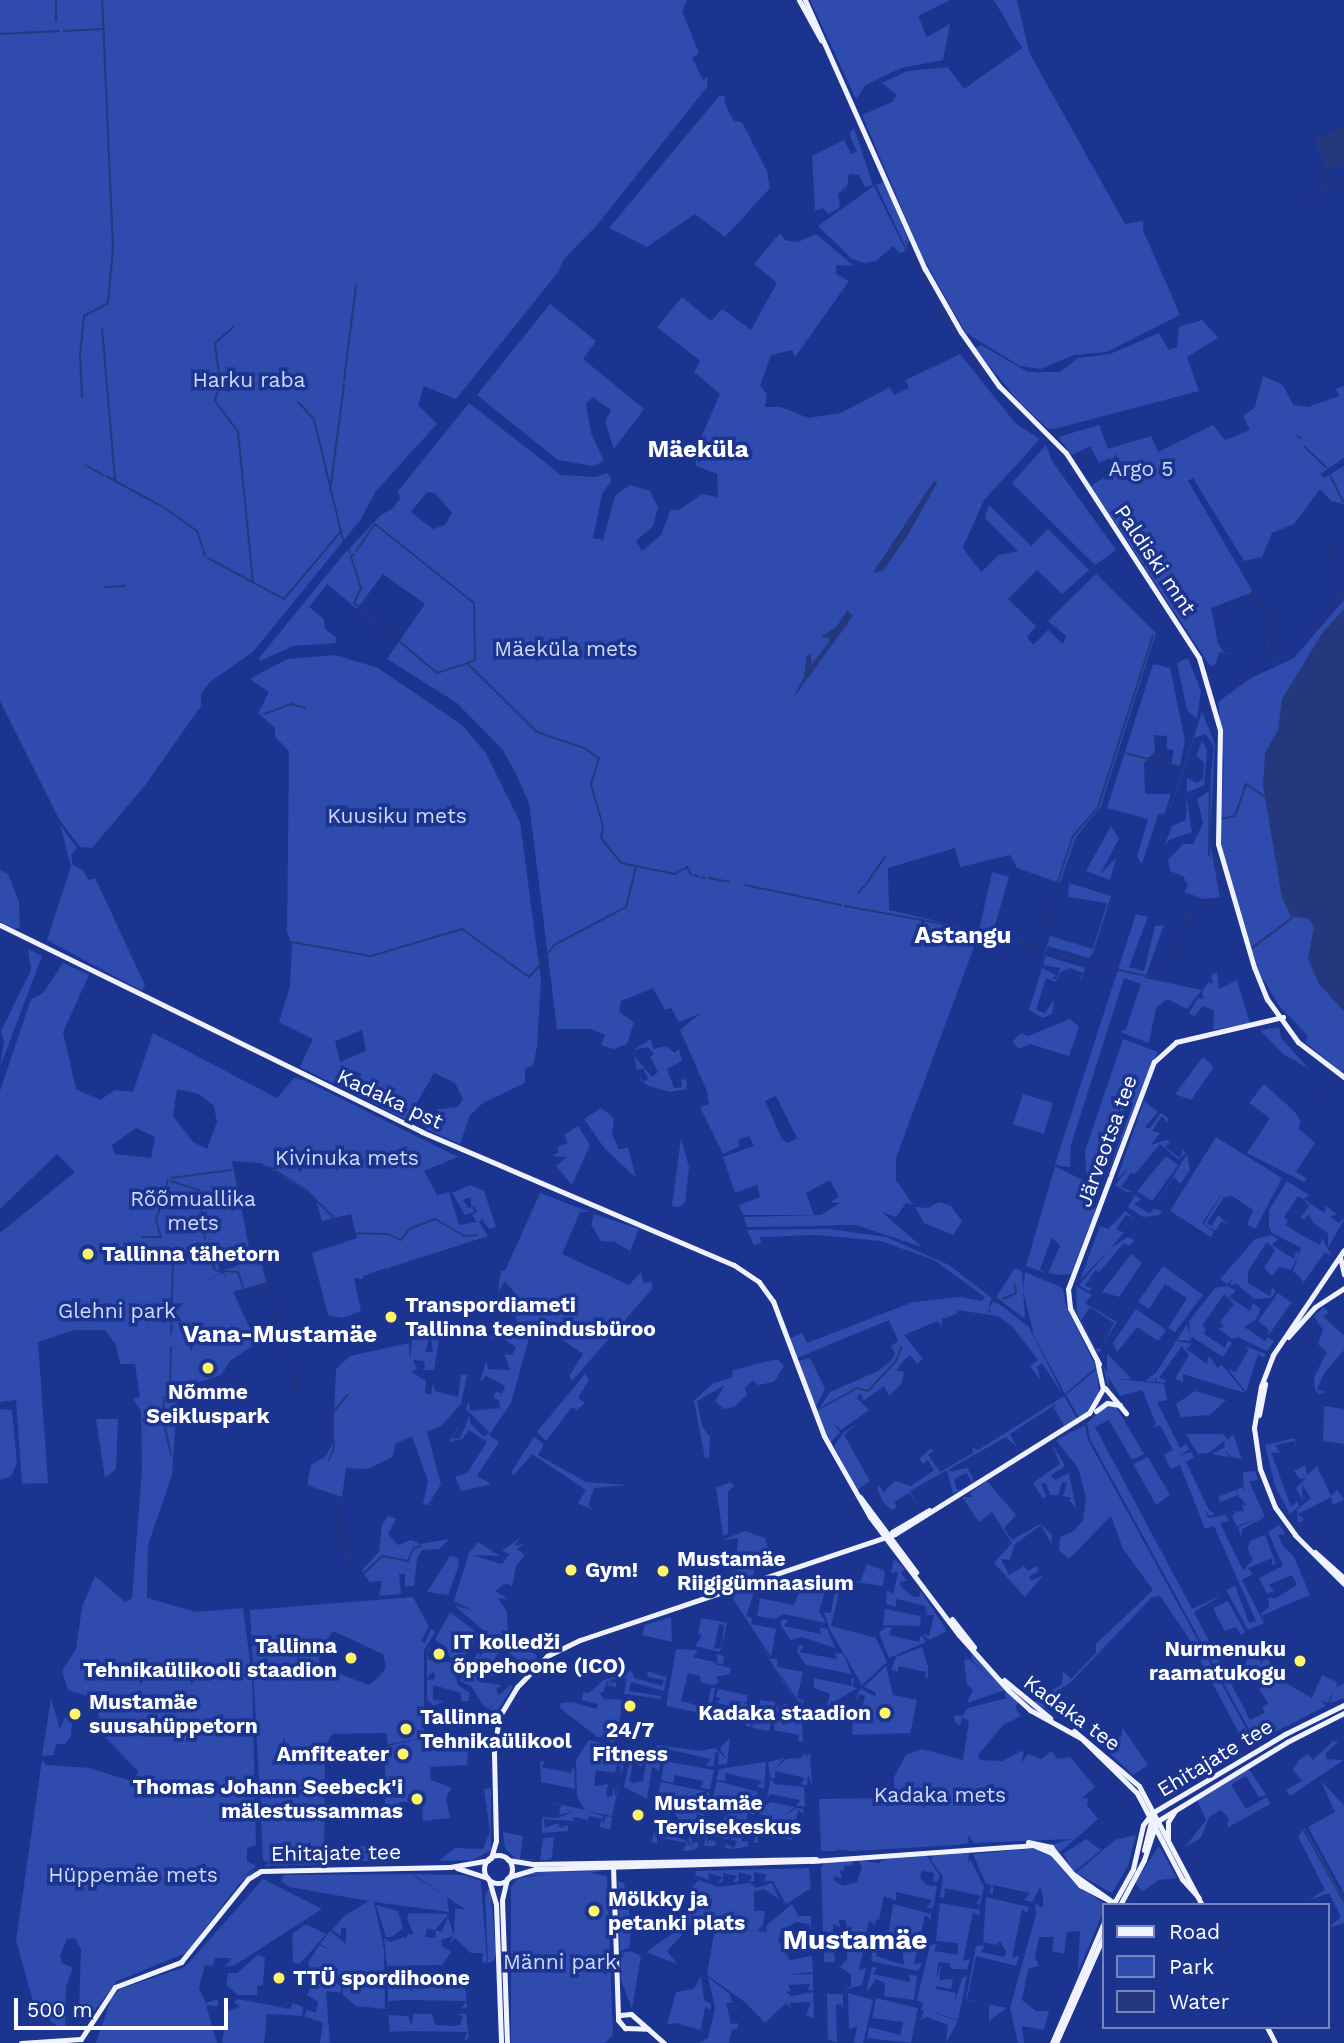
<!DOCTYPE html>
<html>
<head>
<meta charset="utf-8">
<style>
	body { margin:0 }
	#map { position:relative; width:1344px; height:2043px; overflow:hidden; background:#1b348f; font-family:"Work Sans",sans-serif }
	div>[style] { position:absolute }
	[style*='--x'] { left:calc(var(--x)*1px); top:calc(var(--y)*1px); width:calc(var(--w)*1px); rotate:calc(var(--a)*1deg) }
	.green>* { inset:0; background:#2e4bad }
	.round { border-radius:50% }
	.water>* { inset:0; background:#26387d }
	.stream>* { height:2px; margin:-1px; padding:0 1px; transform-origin:1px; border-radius:1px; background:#26387d }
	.major>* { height:5px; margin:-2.5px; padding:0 2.5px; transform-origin:2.5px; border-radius:2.5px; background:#f0f3ff }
	.major>.ring { margin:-2.5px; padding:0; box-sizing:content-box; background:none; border:5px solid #f0f3ff; border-radius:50% }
	.dots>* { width:19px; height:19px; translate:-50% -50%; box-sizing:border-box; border:4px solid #1b348f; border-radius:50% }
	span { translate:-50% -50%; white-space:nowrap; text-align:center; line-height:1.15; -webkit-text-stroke:7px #1b348f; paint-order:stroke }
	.park-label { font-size:21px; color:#cfd9fa }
	.street-label { font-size:21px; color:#fff }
	.poi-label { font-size:21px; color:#fff; font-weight:700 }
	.left { translate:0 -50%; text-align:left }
	.right { translate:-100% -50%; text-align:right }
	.quarter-label { font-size:24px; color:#fff; font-weight:700 }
	.district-label { font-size:28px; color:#fff; font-weight:700 }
	.legend { position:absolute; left:1102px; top:1903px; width:228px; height:126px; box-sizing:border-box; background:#1b348f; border:2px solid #7685bc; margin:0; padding:9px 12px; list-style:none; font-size:21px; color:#fff }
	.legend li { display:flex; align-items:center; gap:14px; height:35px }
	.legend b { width:35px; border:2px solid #7685bc }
	.scale { position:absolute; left:14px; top:1998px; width:214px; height:32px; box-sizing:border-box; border:4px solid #fff; border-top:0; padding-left:9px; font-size:21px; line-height:24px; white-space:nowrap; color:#fff; -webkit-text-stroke:5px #1b348f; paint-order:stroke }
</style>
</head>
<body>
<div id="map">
	<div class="green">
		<div style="clip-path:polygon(0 0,687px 0,682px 11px,699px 53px,692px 58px,703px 80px,708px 77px,707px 87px,597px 225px,563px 260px,559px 271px,456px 399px,424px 386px,418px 405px,437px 424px,376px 491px,361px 519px,253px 652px,210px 682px,201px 694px,201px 706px,146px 784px,92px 848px,80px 847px,59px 819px,0 701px)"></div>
		<div style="clip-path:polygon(810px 0,950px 0,918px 16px,927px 37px,950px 24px,943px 60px,901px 68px,866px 85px,856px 99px)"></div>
		<div style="clip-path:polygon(994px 0,1017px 0,1029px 52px,1125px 224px,1143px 221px,1143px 230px,1180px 315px,1107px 352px,1074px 355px,1041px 369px,1020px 366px,966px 333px,922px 256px,862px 115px,892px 102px,897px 95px,882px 83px,907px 71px,948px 67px,964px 89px,1022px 48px)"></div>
		<div style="clip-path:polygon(720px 95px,726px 97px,724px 102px,734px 121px,742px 122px,767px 171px,770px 188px,725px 237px,695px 214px,647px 247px,609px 228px)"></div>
		<div style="clip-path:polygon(854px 128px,873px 185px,865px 187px,859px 175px,849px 174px,847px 186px,838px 194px,840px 207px,829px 214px,823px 208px,815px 211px,812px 156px,844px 140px,851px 154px,857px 152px,849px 134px)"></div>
		<div style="clip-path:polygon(884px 182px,909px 241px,907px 250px,876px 185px)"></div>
		<div style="clip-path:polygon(874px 186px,906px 251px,900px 253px,893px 246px,876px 261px,865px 263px,852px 259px,818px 226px)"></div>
		<div style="clip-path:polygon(evenodd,780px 233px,785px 240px,798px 242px,816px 234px,854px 266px,836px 265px,836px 274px,849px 281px,795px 357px,792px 350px,771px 355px,760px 386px,767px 394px,765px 407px,781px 407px,808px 418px,841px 413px,890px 387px,894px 395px,909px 388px,906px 380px,960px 354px,1016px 424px,1040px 439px,984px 500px,963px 547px,968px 555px,981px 572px,999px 555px,1018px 551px,985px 518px,989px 505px,1031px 546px,1048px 529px,1089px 570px,1062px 594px,1037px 570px,1008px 599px,1036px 626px,1027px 637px,1033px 645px,1048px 630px,1063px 644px,1066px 636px,1048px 621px,1096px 574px,1156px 633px,1101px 806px,1076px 837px,1060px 883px,1017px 868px,1010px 855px,960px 867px,955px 848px,888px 868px,889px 910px,954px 925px,978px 935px,992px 872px,1009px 877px,991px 939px,978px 936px,896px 1158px,896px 1180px,913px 1205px,906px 1203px,896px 1217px,882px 1212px,922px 1247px,856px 1225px,747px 1227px,744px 1217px,821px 1215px,840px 1203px,830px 1202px,839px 1197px,830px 1180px,806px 1193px,814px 1215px,743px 1215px,739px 1205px,760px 1197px,757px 1185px,735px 1193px,723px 1157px,754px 1146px,749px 1136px,738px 1140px,739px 1147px,723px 1154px,700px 1107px,709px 1104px,707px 1091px,680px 1030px,701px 1013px,679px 1022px,671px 1008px,665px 1010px,653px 988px,621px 1001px,619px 1012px,634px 1022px,627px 1044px,614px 1049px,601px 1045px,605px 1035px,591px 1029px,557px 1029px,529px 803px,516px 774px,503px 750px,457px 703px,387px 659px,425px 604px,383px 574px,357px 609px,327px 584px,309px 607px,324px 619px,325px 629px,337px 638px,335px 643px,293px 646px,260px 661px,259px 658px,343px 555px,381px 515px,392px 509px,400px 499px,398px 491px,469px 403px,561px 475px,595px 477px,607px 473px,612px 480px,602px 494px,593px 538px,603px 540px,615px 496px,630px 485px,650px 491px,658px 508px,653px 526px,636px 541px,642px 551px,661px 535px,671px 509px,679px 510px,702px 494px,718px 497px,717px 474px,696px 466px,695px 451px,720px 394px,694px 372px,700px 361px,657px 327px,682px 297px,711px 321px,722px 309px,751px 330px,777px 283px,754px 264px,780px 233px,934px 481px,937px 483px,907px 536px,873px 573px,934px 481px,780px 233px,427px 492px,435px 493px,452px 513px,445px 525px,433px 529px,411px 512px,427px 492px,780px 233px,844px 615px,848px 623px,794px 696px,804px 677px,807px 655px,811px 666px,829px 642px,830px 638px,821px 637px,835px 630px,844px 615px,780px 233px,776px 1096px,797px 1138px,788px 1143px,782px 1139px,765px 1101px,776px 1096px)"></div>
		<div style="clip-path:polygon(550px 304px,596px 341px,583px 359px,644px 409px,614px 449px,605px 422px,611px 410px,593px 397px,586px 404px,591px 433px,604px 461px,593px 466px,558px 460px,477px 395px)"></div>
		<div style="clip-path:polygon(1202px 320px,1218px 338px,1187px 357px,1199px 391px,1054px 429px,1048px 429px,1019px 402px,975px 348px,981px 345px,1028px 372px,1060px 372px,1078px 358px,1110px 354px,1159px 333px,1169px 350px,1177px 347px,1179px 327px)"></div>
		<div style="clip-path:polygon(1263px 376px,1283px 385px,1293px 405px,1308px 407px,1339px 396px,1336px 389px,1344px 386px,1344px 458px,1320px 474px,1324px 478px,1344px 466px,1344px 504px,1331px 501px,1320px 489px,1294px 524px,1272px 533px,1262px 557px,1244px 561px,1193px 478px,1188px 481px,1253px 592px,1211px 608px,1218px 643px,1223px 652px,1235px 655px,1219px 652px,1216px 664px,1210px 666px,1091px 486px,1117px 469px,1110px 458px,1099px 463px,1090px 446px,1072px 455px,1058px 437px,1099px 425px,1108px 449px,1151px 436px,1158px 452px,1213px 425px,1225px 440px,1250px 430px,1243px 416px,1255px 407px)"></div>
		<div style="clip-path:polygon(1046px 445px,1052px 461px,1116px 550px,1095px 565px,1012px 483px)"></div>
		<div style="clip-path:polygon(1344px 600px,1344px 609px,1321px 635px,1308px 662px,1311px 904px,1344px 1004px,1344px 1074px,1305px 1042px,1308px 1036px,1280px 1007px,1258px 971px,1220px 842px,1224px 764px,1218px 702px,1251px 678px,1294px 658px)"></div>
		<div style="clip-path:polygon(evenodd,335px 655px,378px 668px,462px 725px,486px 753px,520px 822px,541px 980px,537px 1047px,533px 1065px,525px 1069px,525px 1083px,483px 1103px,470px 1115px,460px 1144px,426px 1129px,438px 1109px,458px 1107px,463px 1099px,455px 1083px,434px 1073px,407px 1120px,300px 1067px,313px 1039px,279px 1022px,290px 986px,292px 945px,287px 932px,289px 751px,275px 737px,275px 728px,258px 713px,269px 692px,250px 679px,287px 659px,335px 655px,362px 1030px,366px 1051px,340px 1062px,335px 1041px,362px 1030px)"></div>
		<div style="clip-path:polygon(1188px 658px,1201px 691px,1197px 719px,1187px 710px,1177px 663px)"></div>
		<div style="clip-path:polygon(1153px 664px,1170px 668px,1185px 741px,1180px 765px,1171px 765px,1174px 750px,1167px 749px,1167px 736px,1154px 735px,1155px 751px,1144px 763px,1145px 794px,1171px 794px,1165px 813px,1158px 815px,1142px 864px,1137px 857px,1148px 819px,1107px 808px)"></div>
		<div style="clip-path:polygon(1202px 712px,1215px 744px,1210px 843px,1220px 897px,1204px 899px,1184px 892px,1188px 885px,1183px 876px,1170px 871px,1168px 860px,1183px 844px,1193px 844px,1203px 823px,1197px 799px,1209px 791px,1214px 747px,1206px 734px,1194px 738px,1145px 886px)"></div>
		<div style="clip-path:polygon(1202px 741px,1207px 750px,1204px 785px,1186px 793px,1192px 832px,1169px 840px,1164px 847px,1172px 826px,1186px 820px,1187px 778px,1197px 783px,1203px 779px,1204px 762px,1196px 756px)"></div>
		<div style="clip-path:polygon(60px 825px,77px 848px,71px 855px,73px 865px,84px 871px,88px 880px,95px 878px,145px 985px,142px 991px,47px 940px,71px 866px)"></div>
		<div style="clip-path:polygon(1111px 826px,1119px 839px,1100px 874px,1116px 858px,1110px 880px,1086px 871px)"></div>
		<div style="clip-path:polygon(0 870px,8px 874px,19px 902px,20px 927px,15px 929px,0 922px)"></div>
		<div style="clip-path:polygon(1069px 883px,1111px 896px,1093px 953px,1089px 958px,1048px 946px,1041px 965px,1050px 936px,1093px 949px,1107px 903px,1068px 897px)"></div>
		<div style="clip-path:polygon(1136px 914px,1148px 917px,1129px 967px,1144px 971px,1155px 926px,1164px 925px,1145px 978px,1202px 990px,1187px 1009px,1167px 999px,1156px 1008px,1149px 1043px,1120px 1032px,1126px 1029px,1141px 984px,1124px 978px,1071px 1145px,1070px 1167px,1060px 1166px,1055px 1164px)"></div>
		<div style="clip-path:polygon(28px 949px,42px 956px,0 1067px,4px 1041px,1px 1031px,31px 970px)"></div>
		<div style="clip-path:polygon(1046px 956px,1085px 968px,1081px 980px,1079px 981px,1083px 973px,1070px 968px,1059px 973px,1056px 982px,1046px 978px,1036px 1010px,1045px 1013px,1054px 1000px,1052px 1014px,1043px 1018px,1029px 1010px,1042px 968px,1056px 975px,1052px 979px,1056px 979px,1060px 968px,1043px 965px)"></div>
		<div style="clip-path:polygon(evenodd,63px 963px,89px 975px,63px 1032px,76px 1089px,100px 1100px,115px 1090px,133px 1092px,153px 1033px,277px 1098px,294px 1078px,306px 1081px,458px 1157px,424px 1171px,437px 1195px,449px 1192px,459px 1225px,477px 1222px,472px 1215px,477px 1212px,474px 1206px,471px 1206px,471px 1197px,462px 1200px,468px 1206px,465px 1208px,473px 1207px,474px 1212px,465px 1215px,452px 1193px,470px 1185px,484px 1191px,496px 1227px,489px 1229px,482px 1219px,479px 1222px,488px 1236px,388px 1268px,389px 1272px,386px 1268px,363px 1276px,363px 1279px,354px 1278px,361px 1311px,342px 1318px,328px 1315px,312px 1253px,357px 1238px,351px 1214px,322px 1221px,315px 1197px,261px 1163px,232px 1161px,249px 1247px,214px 1255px,221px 1273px,199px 1283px,223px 1273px,227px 1279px,223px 1270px,239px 1265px,238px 1261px,261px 1258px,267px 1282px,233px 1292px,257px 1343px,231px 1360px,221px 1375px,178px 1389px,172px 1475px,148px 1545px,147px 1598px,196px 1612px,243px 1608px,252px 1676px,256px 1845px,247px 1848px,247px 1861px,256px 1866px,241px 1878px,259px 1867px,240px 1883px,186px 1953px,117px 1981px,95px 2010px,79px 2011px,81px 1949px,75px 1938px,67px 1939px,60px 1956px,62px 1963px,73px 1968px,66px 1987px,65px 2030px,51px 2022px,45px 2010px,35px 2009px,16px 1940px,42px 1760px,46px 1765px,89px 1768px,135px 1782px,138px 1771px,105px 1737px,94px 1698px,68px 1690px,62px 1671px,76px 1649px,82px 1607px,95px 1576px,125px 1602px,132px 1598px,142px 1470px,141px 1411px,133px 1399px,140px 1397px,135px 1364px,120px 1364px,116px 1345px,105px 1330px,74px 1330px,38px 1342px,48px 1483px,22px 1484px,16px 1400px,0 1402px,0 1233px,75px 1172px,57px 1154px,0 1209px,0 1091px,31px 999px,43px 993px,63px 963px,177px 1089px,199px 1094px,214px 1106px,217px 1122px,207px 1149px,193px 1142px,173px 1116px,177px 1089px,63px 963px,136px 1128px,155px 1137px,151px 1158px,115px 1154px,112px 1145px,136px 1128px)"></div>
		<div style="clip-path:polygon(1217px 972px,1219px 989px,1237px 980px,1250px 1023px,1213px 1030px,1214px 1011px,1203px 1006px,1194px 1016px,1189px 1013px,1198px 998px,1204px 999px,1202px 992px,1208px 982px,1213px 984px,1211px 975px)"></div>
		<div style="clip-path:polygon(1070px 1019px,1079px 1027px,1069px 1056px,1030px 1044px,1018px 1049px,1013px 1041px,1021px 1033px,1028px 1036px)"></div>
		<div style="clip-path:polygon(1279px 1027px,1281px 1038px,1309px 1069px,1283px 1054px,1260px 1030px)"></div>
		<div style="clip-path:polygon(651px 1039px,653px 1049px,666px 1046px,675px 1053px,679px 1049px,682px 1061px,667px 1069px,674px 1088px,682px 1087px,681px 1080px,686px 1079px,687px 1089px,670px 1092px,649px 1086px,641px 1081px,639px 1076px,644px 1082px,648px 1079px,643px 1068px,637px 1070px,634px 1056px,652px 1077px,658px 1072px,650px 1057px,654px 1054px,648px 1047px,633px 1050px)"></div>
		<div style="clip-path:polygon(1123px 1039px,1158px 1052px,1104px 1183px,1133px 1104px,1129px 1097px,1095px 1179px,1086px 1172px,1085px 1151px)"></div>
		<div style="clip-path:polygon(1203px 1057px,1214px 1067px,1191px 1100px,1175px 1094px)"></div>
		<div style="clip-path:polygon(1264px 1084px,1295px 1112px,1301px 1122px,1298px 1128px,1315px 1143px,1296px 1172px,1307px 1179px,1304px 1182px,1247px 1153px,1270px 1118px,1249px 1103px)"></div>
		<div style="clip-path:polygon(1023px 1094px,1053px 1103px,1044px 1134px,1013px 1124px)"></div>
		<div style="clip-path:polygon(1144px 1101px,1158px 1112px,1145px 1127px,1149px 1129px,1161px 1113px,1169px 1119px,1167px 1122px,1162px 1116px,1152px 1131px,1160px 1133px,1151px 1145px,1166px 1140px,1171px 1142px,1165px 1147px,1180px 1158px,1183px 1150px,1186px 1152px,1179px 1160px,1160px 1144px,1135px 1174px,1131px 1172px,1121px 1187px,1132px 1192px,1126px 1192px,1115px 1185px,1131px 1165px,1117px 1179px)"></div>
		<div style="clip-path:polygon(601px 1108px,614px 1118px,612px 1134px,619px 1149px,628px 1148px,636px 1178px,605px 1149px,584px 1119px)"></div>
		<div style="clip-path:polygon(578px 1126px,590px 1145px,572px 1185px,556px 1166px,567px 1157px,552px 1156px,559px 1152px,557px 1147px,568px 1143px,564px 1135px)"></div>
		<div style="clip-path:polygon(1216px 1137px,1282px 1178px,1255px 1229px,1247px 1225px,1253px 1210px,1232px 1196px,1224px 1197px,1207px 1223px,1212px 1226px,1218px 1215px,1228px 1224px,1222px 1221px,1215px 1231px,1204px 1224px,1223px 1192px,1202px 1223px,1214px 1232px,1211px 1237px,1170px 1211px)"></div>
		<div style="clip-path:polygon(681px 1138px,689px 1167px,685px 1203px,679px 1207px,672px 1206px)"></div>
		<div style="clip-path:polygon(1187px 1154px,1190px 1170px,1180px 1184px,1174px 1177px,1153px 1209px,1162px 1211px,1159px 1215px,1143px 1217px,1128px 1207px,1135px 1195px,1141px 1199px,1134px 1204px,1150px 1214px)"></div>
		<div style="clip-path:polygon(1166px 1156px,1178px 1165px,1152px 1201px,1137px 1191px)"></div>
		<div style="clip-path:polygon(1055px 1166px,1094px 1186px,1087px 1204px,1093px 1209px,1097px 1206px,1071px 1274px,1061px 1275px,1048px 1273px,1060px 1246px,1052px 1237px,1040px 1269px,1046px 1273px,1026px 1266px)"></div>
		<div style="clip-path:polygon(1287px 1181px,1309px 1195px,1303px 1199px,1325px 1213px,1326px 1206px,1337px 1214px,1330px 1217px,1339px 1223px,1342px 1219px,1339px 1214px,1344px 1220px,1328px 1248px,1328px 1233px,1313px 1223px,1309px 1214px,1304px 1220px,1301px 1217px,1309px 1206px,1303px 1199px,1298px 1196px,1284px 1217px,1288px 1221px,1286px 1225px,1296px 1232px,1320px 1245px,1322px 1238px,1332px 1256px,1325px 1252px,1302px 1285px,1303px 1280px,1293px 1271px,1301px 1248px,1272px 1233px,1269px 1227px,1269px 1210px)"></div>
		<div style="clip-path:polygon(540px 1193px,590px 1212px,580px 1212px,562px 1254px,629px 1285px,641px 1272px,643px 1283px,652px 1282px,652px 1289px,572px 1381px,569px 1376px,583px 1354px,534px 1320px,511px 1403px,489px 1435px,499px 1442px,477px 1476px,492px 1484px,461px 1491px,455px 1477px,467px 1473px,487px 1442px,469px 1430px,462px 1439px,449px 1442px,463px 1419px,452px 1439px,460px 1438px,470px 1415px,470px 1423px,484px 1437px,489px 1432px,466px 1409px,469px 1401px,470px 1411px,500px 1408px,499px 1400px,493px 1398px,496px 1391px,502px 1394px,505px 1386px,486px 1376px,480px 1382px,486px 1361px,488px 1369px,510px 1370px,504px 1354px,512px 1355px,516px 1347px,498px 1335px,491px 1340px,497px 1322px,499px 1330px,521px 1331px,514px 1312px,516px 1309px,520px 1314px,527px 1308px,505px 1281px,498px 1292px,501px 1271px,505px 1271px)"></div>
		<div style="clip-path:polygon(939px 1202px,951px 1206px,962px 1221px,953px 1235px,924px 1223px,915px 1207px,928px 1208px)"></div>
		<div style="clip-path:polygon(1125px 1211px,1134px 1218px,1126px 1215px,1116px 1230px,1124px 1232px,1111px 1248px,1127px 1237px,1135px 1240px,1129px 1246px,1124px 1243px,1099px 1272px,1095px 1270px,1085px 1286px,1092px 1288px,1090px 1292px,1079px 1285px,1110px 1249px,1080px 1280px,1100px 1226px,1108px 1229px)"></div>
		<div style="clip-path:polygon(594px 1214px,639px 1229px,630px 1251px,615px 1242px,601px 1241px,591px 1225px)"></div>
		<div style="clip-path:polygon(830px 1229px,886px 1237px,949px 1265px,1029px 1327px,1063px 1395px,1042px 1363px,1037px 1367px,1041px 1381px,1030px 1366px,1038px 1360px,1012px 1326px,997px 1316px,957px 1310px,957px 1314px,942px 1319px,942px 1327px,938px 1321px,904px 1335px,923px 1359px,917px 1364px,910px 1355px,902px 1362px,896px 1371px,904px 1372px,902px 1383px,889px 1396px,884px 1386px,863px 1401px,861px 1393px,857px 1398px,869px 1410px,841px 1430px,832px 1422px,840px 1432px,830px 1443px,817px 1412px,830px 1392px,878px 1371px,892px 1360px,895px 1353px,891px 1346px,898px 1341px,889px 1320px,797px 1358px,789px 1339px,802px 1333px,807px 1343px,913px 1302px,960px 1297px,982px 1301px,985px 1297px,934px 1260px,881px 1241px,817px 1235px,760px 1237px,761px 1243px,754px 1245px,747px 1230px)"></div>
		<div style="clip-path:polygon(1271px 1235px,1278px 1239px,1272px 1245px,1294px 1259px,1296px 1251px,1299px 1254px,1291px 1270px,1279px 1267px,1272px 1276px,1264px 1268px,1275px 1250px,1267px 1242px,1248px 1271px,1248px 1283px,1270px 1296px,1272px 1288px,1276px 1291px,1271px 1298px,1254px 1299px,1237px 1284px,1230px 1285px,1232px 1279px,1227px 1284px,1220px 1279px,1255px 1239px)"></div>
		<div style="clip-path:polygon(1131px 1254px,1142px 1263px,1119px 1297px,1102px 1292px)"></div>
		<div style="clip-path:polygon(1163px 1266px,1203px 1295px,1175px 1332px,1168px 1328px,1187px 1298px,1165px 1284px,1149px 1309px,1138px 1302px)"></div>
		<div style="clip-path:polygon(1015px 1268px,1022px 1271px,1025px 1319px,996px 1297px)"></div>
		<div style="clip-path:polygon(1025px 1272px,1063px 1288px,1066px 1306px,1096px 1367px,1065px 1394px,1034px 1336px,1023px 1291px)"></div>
		<div style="clip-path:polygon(1076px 1286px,1092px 1295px,1085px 1303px,1117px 1322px,1103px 1344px,1114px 1323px,1090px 1307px,1081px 1320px,1095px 1348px,1102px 1349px,1098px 1353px,1091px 1343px,1077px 1313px)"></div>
		<div style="clip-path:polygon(1227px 1286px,1236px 1291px,1229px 1297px,1250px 1311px,1253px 1303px,1261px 1309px,1255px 1320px,1244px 1327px,1265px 1341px,1268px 1337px,1274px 1341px,1267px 1351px,1238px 1337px,1232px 1339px,1218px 1328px,1224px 1327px,1220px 1322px,1234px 1304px,1224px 1294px,1202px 1326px,1206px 1329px,1204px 1334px,1225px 1348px,1228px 1340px,1232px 1343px,1223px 1357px,1192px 1337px,1189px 1341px,1177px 1340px,1187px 1324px,1190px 1336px,1189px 1321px,1215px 1288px)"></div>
		<div style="clip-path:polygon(1278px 1293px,1298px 1307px,1291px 1303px,1268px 1336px,1269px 1330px,1258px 1321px)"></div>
		<div style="clip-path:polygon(1324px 1307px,1329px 1313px,1323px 1316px,1344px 1336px,1344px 1350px,1325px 1372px,1316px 1390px,1325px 1392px,1319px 1394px,1315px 1390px,1314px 1377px,1327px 1352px,1318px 1344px,1323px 1330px,1314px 1316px)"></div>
		<div style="clip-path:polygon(1136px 1309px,1166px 1330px,1158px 1341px,1137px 1327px,1117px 1352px,1113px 1343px)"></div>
		<div style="clip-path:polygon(429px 1339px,425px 1352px,433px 1352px,431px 1339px,439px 1340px,434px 1370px,419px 1370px,425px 1369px,424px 1361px,413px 1360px,417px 1369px,411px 1372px,426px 1381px,425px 1393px,431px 1395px,433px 1383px,435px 1391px,458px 1397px,461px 1374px,467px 1375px,461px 1404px,442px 1425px,427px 1432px,441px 1484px,428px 1505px,423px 1504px,428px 1481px,412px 1436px,395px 1444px,393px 1457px,368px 1469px,346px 1468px,342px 1497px,307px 1485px,311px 1465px,326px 1456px,333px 1443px,336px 1369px,350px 1356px,409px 1343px,410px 1360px,412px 1340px)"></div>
		<div style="clip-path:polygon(1176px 1341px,1192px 1344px,1186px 1349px,1207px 1364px,1209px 1356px,1218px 1368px,1221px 1364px,1245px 1393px,1183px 1374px,1183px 1382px,1175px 1379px,1189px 1355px,1182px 1346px,1159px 1378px,1166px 1380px,1164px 1383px,1157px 1382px,1156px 1377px,1155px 1382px,1145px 1381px,1156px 1373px)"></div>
		<div style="clip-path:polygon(1245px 1346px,1266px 1354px,1264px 1358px,1258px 1354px,1246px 1392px,1228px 1369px,1236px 1372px,1248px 1350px)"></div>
		<div style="clip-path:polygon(1107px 1353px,1131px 1379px,1117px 1379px,1164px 1384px,1167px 1400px,1157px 1402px,1180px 1448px,1186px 1444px,1189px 1449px,1179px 1456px,1191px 1452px,1194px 1457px,1186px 1462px,1209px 1510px,1215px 1514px,1209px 1516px,1205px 1509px,1208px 1518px,1226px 1515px,1229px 1521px,1220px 1523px,1243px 1570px,1253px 1560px,1245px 1543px,1248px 1548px,1250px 1541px,1265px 1535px,1276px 1564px,1272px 1565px,1272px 1558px,1248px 1568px,1253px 1574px,1242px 1580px,1264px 1623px,1248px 1630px,1226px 1590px,1235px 1586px,1249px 1623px,1256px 1621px,1214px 1526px,1205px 1529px,1180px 1465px,1171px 1469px,1167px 1462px,1164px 1454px,1173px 1450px,1160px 1425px,1153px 1428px,1156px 1423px,1142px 1390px,1120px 1396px,1108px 1376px,1109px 1390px,1103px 1366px,1107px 1373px)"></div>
		<div style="clip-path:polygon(810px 1358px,825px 1389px,815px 1409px,798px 1361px)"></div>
		<div style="clip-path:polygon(777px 1359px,784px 1366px,774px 1382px,758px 1385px,753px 1380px,745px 1388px,747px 1395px,734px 1407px,724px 1409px,715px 1401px,725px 1385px,697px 1401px,702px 1426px,710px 1437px,709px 1457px,705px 1458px,694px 1401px,712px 1384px,732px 1377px,733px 1370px)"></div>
		<div style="clip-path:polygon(1097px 1369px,1099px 1393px,1090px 1410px,1079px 1418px,1066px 1395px)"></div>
		<div style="clip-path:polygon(585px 1374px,589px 1380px,578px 1398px,585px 1403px,577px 1410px,572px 1407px,546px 1441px,537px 1432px)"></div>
		<div style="clip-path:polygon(1195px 1391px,1226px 1400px,1210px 1415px,1181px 1417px,1176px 1404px)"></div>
		<div style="clip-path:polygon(1064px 1396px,1077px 1419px,1058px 1429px,1064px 1426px,1054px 1408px,1056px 1404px,1010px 1434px,1017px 1447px,1006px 1437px,949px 1469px,950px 1472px,967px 1468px,973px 1477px,973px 1482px,964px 1488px,972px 1482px,966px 1473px,954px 1479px,957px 1490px,962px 1489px,953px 1494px,947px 1470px,910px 1491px,917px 1505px,909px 1493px,894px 1502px,897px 1507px,892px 1510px,883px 1502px,877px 1488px,890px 1478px,880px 1486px,883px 1493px,895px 1481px,911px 1486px,934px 1470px,928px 1460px,923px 1464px,919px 1459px,930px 1449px,934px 1450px,928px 1455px,940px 1472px,973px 1453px,972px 1447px,978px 1450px)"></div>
		<div style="clip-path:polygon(1115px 1405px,1144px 1454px,1132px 1460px,1109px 1420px,1095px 1427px,1192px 1609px,1224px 1594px,1194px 1612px,1250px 1720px,1265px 1713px,1262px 1707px,1268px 1703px,1259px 1689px,1274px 1677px,1278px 1684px,1284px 1682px,1312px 1698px,1322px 1675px,1337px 1682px,1336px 1687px,1344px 1684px,1344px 1698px,1330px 1703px,1333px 1691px,1328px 1703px,1321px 1701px,1326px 1706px,1256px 1742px,1090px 1439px,1087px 1423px,1104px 1408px)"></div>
		<div style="clip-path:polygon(1324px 1406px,1344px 1409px,1344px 1444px,1323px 1441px)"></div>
		<div style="clip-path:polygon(0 1409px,12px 1410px,17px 1463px,11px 1476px,0 1480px)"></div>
		<div style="clip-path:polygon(96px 1419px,118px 1419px,116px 1469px,105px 1478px)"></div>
		<div style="clip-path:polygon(857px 1423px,844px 1435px,870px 1481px,857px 1490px,834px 1446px,843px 1433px)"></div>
		<div style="clip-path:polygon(1085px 1425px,1088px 1440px,1254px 1743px,1254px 1744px,1247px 1749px,1253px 1744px,1245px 1732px,1240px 1735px,1188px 1637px,1160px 1596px,1152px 1597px,1073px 1680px,1046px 1700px,1044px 1707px,1061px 1720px,1034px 1702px,1062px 1684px,1063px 1671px,1071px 1679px,1096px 1653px,1096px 1644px,1153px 1590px,1123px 1549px,1111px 1516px,1069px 1559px,1059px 1550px,1060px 1537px,1074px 1531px,1083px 1520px,1086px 1497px,1078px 1468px,1056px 1440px)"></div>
		<div style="clip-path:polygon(1186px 1434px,1223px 1434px,1228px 1440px,1233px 1434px,1242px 1459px,1231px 1457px,1225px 1449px,1229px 1457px,1211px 1454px,1225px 1447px,1224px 1441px,1209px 1453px,1198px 1454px)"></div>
		<div style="clip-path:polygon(534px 1437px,544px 1444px,538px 1455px,586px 1482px,627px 1485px,594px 1488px,588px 1506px,594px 1511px,578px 1503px,586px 1490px,532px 1454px,513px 1476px,512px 1471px)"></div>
		<div style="clip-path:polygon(1295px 1438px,1296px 1448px,1294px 1441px,1275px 1445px,1280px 1453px,1271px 1452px,1291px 1507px,1297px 1501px,1299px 1506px,1290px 1514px,1276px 1489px,1265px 1445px)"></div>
		<div style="clip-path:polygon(1051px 1442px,1065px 1466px,1051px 1475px,1055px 1480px,1069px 1473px,1076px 1508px,1069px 1500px,1072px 1498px,1063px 1496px,1067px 1483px,1062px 1482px,1058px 1495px,1050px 1495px,1046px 1483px,1041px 1484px,1046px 1496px,1043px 1499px,1033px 1483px,1060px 1464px)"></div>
		<div style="clip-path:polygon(1148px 1457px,1170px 1495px,1156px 1505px,1133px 1464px)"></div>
		<div style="clip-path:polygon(1305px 1465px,1307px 1475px,1317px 1466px,1331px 1496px,1337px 1490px,1344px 1499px,1333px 1505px,1331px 1497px,1298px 1514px,1304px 1520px,1298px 1523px,1297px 1510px,1311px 1498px,1302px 1485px,1303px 1502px,1296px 1488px,1306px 1478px,1300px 1479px,1294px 1471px)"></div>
		<div style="clip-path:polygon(1255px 1471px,1258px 1480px,1249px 1481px,1265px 1517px,1242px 1529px,1241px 1537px,1238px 1527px,1262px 1517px,1237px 1526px,1232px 1517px,1235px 1512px,1229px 1512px,1244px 1511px,1242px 1504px,1247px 1506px,1238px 1495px,1213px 1505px,1220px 1502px,1218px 1497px,1235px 1490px,1238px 1495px,1236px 1490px,1242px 1487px,1244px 1491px,1243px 1472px)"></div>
		<div style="clip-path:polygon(987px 1481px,1016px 1515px,1004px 1528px,1012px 1540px,1038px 1525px,1041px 1524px,1052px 1535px,1051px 1571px,1052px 1545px,1041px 1525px,1014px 1545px,1010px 1560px,1001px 1559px,1009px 1575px,1024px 1566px,1028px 1571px,1036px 1566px,1039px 1570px,1029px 1577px,1032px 1581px,1043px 1575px,1025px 1597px,994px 1563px,1012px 1543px,992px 1512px,979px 1522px,962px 1497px,973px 1497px,970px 1493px)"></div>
		<div style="clip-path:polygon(730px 1482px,735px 1486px,728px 1491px,728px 1534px,723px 1535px,716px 1488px)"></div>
		<div style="clip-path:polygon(388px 1516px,396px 1519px,388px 1534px,398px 1545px,411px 1540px,420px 1544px,450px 1539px,439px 1549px,422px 1550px,417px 1559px,414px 1586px,405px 1586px,405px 1574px,399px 1574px,401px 1594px,379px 1596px,382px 1581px,370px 1582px,361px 1571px,379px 1552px,382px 1525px)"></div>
		<div style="clip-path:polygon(1279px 1525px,1286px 1534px,1278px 1535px,1283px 1546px,1294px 1557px,1310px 1595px,1263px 1615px,1265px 1623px,1261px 1613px,1269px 1608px,1268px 1598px,1276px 1598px,1297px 1585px,1292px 1575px,1269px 1585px,1274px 1591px,1267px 1594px,1259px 1578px,1283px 1566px,1268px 1532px)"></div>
		<div style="clip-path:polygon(745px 1531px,765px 1538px,771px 1559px,766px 1564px,737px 1553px,738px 1538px,722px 1540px)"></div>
		<div style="clip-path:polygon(520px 1538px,514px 1546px,524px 1544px,517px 1549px,525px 1555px,516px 1566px,512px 1586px,506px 1583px,495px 1591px,508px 1599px,498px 1598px,507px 1612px,508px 1636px,528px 1638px,526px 1651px,536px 1654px,537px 1660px,530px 1668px,535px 1661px,529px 1666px,514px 1657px,455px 1606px,473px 1610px,454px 1601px,469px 1553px,478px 1542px,500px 1556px,472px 1555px,502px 1564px,510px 1554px,502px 1551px)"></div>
		<div style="clip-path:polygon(450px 1556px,458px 1558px,459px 1565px,448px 1595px,427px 1592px)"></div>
		<div style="clip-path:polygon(894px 1559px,905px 1569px,901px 1573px,907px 1581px,900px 1582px,901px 1587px,913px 1597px,919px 1597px,921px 1591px,947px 1631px,929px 1640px,923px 1635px,922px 1634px,929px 1636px,934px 1615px,926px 1615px,928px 1607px,925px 1613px,926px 1606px,896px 1599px,896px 1607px,886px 1604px,887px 1590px,893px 1594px,898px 1572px,891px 1573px)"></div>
		<div style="clip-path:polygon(867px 1564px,885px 1571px,883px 1586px,842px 1580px,831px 1626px,876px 1638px,887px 1662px,862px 1685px,830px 1630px,824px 1612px,831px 1613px,835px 1590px,829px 1591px,831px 1576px,860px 1582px)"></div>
		<div style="clip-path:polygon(746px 1565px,755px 1570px,751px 1580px,703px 1596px,696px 1592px,699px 1579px,717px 1581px)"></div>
		<div style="clip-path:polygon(756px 1587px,746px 1616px,752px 1618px,751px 1624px,776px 1629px,771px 1657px,733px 1599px,735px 1594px)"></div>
		<div style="clip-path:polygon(801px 1588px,825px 1592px,819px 1611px,826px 1623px,783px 1614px,775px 1619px,757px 1616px,760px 1598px,794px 1605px)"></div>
		<div style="clip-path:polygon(evenodd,413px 1597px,429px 1627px,421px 1641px,425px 1643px,431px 1629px,435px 1632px,424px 1650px,424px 1737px,469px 1740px,467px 1765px,430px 1767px,431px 1780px,452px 1788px,446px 1797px,450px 1818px,423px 1821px,422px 1802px,400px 1802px,397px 1818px,385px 1813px,385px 1750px,387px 1746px,419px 1739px,388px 1744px,386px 1733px,332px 1734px,325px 1746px,324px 1864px,263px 1866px,270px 1863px,263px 1860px,250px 1610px,413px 1597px,333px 1631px,383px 1654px,386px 1667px,381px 1675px,369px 1685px,326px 1669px,319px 1661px,321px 1648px,333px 1631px)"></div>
		<div style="clip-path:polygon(1228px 1601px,1245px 1632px,1241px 1635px,1236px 1627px,1225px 1631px,1213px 1608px)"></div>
		<div style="clip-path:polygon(885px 1609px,921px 1616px,920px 1626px,883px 1625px)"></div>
		<div style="clip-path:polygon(450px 1612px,483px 1637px,476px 1638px,455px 1674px,458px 1685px,470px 1693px,468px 1701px,461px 1701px,461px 1693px,433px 1685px,433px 1700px,444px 1701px,434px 1706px,427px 1700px,427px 1680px,435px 1679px,434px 1671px,427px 1678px,427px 1651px,432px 1644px,427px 1653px,429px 1660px,453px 1663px,454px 1659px,444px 1653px,447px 1648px,435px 1640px)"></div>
		<div style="clip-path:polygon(671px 1617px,672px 1642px,642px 1635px,645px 1625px)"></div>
		<div style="clip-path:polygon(701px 1618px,727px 1623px,722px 1646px,724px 1625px,719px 1624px,714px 1649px,722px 1647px,720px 1652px,695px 1646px,702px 1635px,698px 1634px)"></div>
		<div style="clip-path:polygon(782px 1619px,788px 1620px,784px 1626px,821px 1634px,820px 1627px,827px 1629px,835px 1648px,802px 1637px,791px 1640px,780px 1624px)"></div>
		<div style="clip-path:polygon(886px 1627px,892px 1628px,889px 1635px,919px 1642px,921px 1635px,926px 1642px,889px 1658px,879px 1633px)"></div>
		<div style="clip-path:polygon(757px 1639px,770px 1659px,777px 1659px,777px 1667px,803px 1672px,797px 1698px,804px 1700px,802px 1707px,775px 1666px,801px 1711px)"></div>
		<div style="clip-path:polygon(486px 1640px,499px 1651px,492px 1664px,502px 1676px,484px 1676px,480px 1682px,502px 1685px,496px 1689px,499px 1695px,511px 1684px,513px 1687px,496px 1713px,490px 1710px,492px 1705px,489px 1709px,483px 1705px,471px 1686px,460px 1681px)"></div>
		<div style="clip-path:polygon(799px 1645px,804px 1646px,799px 1652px,837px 1659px,835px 1653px,843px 1654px,852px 1674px,806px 1665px,797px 1652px)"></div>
		<div style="clip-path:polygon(922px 1647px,928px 1667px,928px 1678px,924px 1677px,927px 1672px,898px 1666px,898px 1672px,891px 1670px,896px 1657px)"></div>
		<div style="clip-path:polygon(676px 1649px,698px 1650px,693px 1657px,718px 1663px,716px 1654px,724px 1656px,723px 1664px,710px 1663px,731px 1668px,729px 1674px,716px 1677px,719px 1682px,715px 1685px,701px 1683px,700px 1676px,688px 1673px,681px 1701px,707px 1708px,711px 1688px,715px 1688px,710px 1715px,666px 1706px)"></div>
		<div style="clip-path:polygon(971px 1651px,1005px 1690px,967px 1703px,973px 1690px,967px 1684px,964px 1660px,969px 1659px,993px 1682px,972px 1660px)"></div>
		<div class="round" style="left:1245px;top:1654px;width:26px;height:26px"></div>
		<div style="clip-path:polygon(886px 1666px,893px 1695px,917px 1700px,906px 1755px,922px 1749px,963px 1760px,969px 1721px,962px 1717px,960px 1726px,954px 1721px,955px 1715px,962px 1716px,968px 1708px,1007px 1698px,1004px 1694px,1009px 1693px,1019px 1702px,1015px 1707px,1021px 1716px,1003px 1725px,978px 1755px,980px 1760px,1002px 1761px,1021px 1751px,1024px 1752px,1021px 1763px,1028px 1754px,1041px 1759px,1052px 1751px,1057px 1759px,1070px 1757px,1095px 1787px,1082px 1798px,1088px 1798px,1087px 1805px,1098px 1819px,1060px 1852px,1051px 1845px,1072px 1839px,974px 1843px,969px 1836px,962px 1840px,968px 1837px,969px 1843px,958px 1845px,854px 1851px,837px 1850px,837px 1847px,836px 1851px,821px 1851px,819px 1799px,888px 1798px,895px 1804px,900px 1799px,894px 1793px,894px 1777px,906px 1755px,910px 1733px,853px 1735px,852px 1728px,855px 1706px,862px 1708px,865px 1696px,860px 1694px,855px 1703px,858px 1693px,861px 1689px,876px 1697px,875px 1692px,864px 1687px)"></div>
		<div style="clip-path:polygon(632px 1671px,634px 1678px,662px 1686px,664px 1680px,648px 1677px,647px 1671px,665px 1677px,667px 1673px,664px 1691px,631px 1682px,629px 1691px,661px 1696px,661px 1699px,624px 1694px,627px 1678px,612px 1679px,610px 1684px,616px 1682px,616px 1687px,606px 1685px,611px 1680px,607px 1681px,603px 1693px,599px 1692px,604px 1699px,624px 1700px,614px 1743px,596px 1736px,560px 1708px,561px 1703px,573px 1702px,596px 1709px,598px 1704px,582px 1700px,583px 1692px,589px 1693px,604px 1680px)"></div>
		<div style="clip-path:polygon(814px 1678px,852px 1686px,851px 1678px,854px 1679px,853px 1687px,858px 1688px,827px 1706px,830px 1694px,814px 1688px)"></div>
		<div style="clip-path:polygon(718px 1689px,747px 1695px,747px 1703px,729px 1700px,747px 1704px,748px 1718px,757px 1720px,760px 1700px,775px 1702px,769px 1731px,746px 1726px,745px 1709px,716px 1703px,713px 1715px,721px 1718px,712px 1716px,715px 1702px,721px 1699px,716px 1697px)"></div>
		<div style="clip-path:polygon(51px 1698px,60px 1730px,65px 1717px,72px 1722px,71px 1736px,65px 1744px,56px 1744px,54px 1755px,42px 1756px)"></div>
		<div style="clip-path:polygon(785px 1703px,799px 1730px,786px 1703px,802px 1724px,803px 1742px,798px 1741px,799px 1735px,774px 1730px,777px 1704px,783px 1725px,791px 1721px,785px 1707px,783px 1713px,781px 1708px)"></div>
		<div style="clip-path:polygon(1122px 1727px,1148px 1765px,1133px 1775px,1101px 1745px,1103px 1736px,1113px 1744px,1122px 1735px)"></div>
		<div style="clip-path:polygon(730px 1738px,727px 1764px,718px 1765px,719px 1753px,715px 1752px,714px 1766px,706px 1766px,711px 1759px,662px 1748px,663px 1757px,655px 1755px,657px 1745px,700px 1751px,715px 1748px,727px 1760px,720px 1748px)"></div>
		<div style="clip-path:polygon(589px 1740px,601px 1743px,597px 1752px,620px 1757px,619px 1750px,626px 1753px,620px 1780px,621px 1766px,617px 1765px,615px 1773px,596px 1770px,594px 1786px,608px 1784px,606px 1796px,612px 1797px,614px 1786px,615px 1797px,619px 1783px,612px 1816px,586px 1811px,603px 1816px,603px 1825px,606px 1816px,612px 1817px,610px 1830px,599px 1826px,603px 1819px,589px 1816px,588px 1820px,574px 1817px,573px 1821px,544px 1819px,545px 1828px,558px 1823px,560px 1828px,568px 1825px,568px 1831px,542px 1833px,542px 1817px,558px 1818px,574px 1811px,559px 1815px,561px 1805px,547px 1801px,585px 1810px,577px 1797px,576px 1760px)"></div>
		<div style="clip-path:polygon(1333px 1741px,1338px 1742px,1326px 1753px,1326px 1759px,1344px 1760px,1290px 1796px,1286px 1790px,1302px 1781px,1293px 1770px,1299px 1760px,1308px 1754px,1313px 1760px)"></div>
		<div style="clip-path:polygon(805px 1752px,806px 1757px,810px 1753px,812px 1786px,808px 1775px,807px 1786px,801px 1784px,805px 1778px,775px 1771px,775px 1779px,770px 1777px,768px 1762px,784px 1758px,775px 1769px,786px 1759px,801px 1758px)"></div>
		<div style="clip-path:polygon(631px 1755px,644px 1759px,642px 1767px,633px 1763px,629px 1781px,634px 1783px,643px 1781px,647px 1758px,661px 1761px,659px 1771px,652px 1767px,647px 1799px,624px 1787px)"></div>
		<div style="clip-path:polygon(545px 1760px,542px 1767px,571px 1773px,574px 1766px,575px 1789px,541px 1782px,540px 1762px)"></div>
		<div style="clip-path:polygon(664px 1761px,714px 1770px,710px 1789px,700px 1788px,704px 1781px,674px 1775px,674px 1783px,661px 1780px)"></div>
		<div style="clip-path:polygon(766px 1762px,764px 1789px,757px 1787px,762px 1781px,725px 1773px,726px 1781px,716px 1780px,719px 1769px)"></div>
		<div style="clip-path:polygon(1249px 1769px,1266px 1795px,1259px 1797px,1246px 1776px,1231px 1785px,1246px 1809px,1267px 1797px,1270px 1804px,1227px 1828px,1229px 1819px,1221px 1810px,1209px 1817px,1201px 1838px,1185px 1847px,1206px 1820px,1197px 1800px)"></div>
		<div style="clip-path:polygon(770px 1779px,775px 1784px,804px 1787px,805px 1806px,796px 1806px,800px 1800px,770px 1794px,767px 1800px)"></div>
		<div style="clip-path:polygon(717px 1781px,758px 1792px,754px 1806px,720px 1795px,717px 1801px,713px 1796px)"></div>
		<div style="clip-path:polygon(1321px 1781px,1344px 1805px,1344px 1893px,1308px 1827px,1335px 1812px)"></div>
		<div style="clip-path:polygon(661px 1782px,708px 1792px,710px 1794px,705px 1804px,669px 1796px,670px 1803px,656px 1801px)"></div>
		<div style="clip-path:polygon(491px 1788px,491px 1850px,473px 1860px,439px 1861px,455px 1848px,483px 1849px,490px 1831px,484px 1789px)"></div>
		<div style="clip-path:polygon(771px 1802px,795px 1807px,782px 1817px,797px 1808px,803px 1809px,804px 1814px,798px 1810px,792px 1840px,757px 1833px,758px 1843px,754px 1843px,757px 1825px,765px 1826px,763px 1816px,768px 1817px,760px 1814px,760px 1808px)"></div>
		<div style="clip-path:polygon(668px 1805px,704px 1813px,704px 1817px,697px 1813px,691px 1843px,698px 1842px,697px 1849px,686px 1851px,674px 1849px,683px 1850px,687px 1843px,657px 1837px,657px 1843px,651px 1842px,654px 1833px,661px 1833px,683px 1839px,693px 1848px,690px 1843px,685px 1827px)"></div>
		<div style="clip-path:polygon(746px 1809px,755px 1812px,754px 1815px,748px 1812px,741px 1842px,748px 1841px,748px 1846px,735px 1849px,725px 1848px,726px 1844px,734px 1848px,737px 1841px,707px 1835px,707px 1845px,709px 1840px,716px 1842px,715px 1846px,706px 1846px,704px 1845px,707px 1832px,723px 1833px,718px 1828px,722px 1829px,725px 1816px)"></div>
		<div style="clip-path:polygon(1305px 1828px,1344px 1899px,1344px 1923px,1328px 1928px,1341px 1917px,1329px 1893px,1309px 1900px,1325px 1890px,1298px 1836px)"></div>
		<div style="clip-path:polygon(503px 1832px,523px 1836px,520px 1859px,540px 1860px,543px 1838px,554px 1837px,552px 1858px,547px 1860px,607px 1860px,517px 1860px,505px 1848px)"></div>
		<div style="clip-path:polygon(1136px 1835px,1128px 1866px,1112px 1893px,1076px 1873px,1115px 1840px)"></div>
		<div style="clip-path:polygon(1086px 1839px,1101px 1850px,1074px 1872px,1063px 1854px)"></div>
		<div style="clip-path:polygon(328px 1846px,374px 1846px,376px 1861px,328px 1861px)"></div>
		<div style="clip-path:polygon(1159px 1846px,1177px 1878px,1159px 1880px,1142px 1892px,1135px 1882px)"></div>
		<div style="clip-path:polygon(1036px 1848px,1050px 1854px,1070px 1879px,1103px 1903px,1104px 1910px,1078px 1972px,1080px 1931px,1067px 1932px,1064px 1954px,1052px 1951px,1054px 1937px,1039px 1937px,1035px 1957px,1039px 1966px,1028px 1969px,1022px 2000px,1036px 2011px,1049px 2011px,1044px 2030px,1022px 2026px,1024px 2043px,1018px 2043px,1010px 2008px,1036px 1914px,1035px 1903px,1043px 1908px,1043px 1896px,1040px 1887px,1032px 1902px,1024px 1900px,1030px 1893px,993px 1885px,993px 1894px,990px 1893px,991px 1885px,986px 1884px,973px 1854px)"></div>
		<div style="clip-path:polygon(969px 1852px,968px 1864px,970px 1859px,984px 1887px,980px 1905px,976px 1904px,981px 1896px,945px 1888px,944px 1898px,940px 1897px,943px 1877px,931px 1860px,933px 1854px)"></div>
		<div style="clip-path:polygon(926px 1855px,940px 1876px,937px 1882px,933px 1881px,934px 1873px,922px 1871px,920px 1878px,927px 1885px,937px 1886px,933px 1908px,927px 1908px,932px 1900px,896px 1892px,896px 1901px,884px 1896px,879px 1919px,886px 1919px,876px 1920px,875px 1925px,869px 1920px,859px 1970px,866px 1968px,862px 1985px,844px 1990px,851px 1986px,851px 1974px,840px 1967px,847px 1959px,846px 1920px,839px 1920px,840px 1927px,833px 1924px,835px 1962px,824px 1962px,821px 1868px,825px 1862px,854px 1860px,852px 1866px,844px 1865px,844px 1871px,839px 1870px,843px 1879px,835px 1876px,833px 1880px,843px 1886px,857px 1882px,862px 1867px,858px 1860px,878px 1863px,888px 1857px)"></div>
		<div style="clip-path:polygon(809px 1868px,811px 1888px,786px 1904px,773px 1881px,764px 1881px,767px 1875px,754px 1872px,754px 1881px,749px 1882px,752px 1876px,739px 1872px,738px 1882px,733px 1882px,737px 1876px,723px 1873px,723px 1882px,718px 1883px,722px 1877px,708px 1873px,709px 1880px,695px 1875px,696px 1871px)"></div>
		<div style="clip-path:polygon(603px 1871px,590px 1873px,607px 1876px,613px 2035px,605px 2043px,511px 2043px,511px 1887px,518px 1878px,552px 1874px,518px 1876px,529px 1872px)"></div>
		<div style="clip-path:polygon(411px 1874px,447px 1897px,449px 1912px,374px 1902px,384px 1949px,385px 2009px,356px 2006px,343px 1995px,343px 1973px,341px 1978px,332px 1975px,332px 1980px,341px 1981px,341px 1993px,326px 1991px,330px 2043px,320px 2043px,323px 2023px,304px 2016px,307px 2010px,316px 2013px,318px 2002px,307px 1995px,314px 1980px,308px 1963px,319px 1945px,332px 1951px,320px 1944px,330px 1931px,346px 1944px,346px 1928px,341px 1928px,341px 1936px,332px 1930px,344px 1916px,369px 1901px,289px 1887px,281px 1881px,284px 1875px)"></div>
		<div style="clip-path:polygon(413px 1874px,464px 1875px,481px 1881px,487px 1963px,482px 1962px,483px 1953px,471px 1953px,455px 1938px,449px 1944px,453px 1936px,441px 1940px,442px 1946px,451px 1952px,442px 1965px,387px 1966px,384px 1938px,391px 1942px,405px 1937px,405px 1941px,408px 1934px,414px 1935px,407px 1919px,409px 1913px,449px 1914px,435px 1930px,427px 1929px,425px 1937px,435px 1938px,436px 1930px,441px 1932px,448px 1917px,454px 1936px,455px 1908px,466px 1910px)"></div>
		<div style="clip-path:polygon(263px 1879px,322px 1909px,235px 1965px,224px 1967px,232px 1958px,215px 1958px,213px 1966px,205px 1965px,199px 1988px,206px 2003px,218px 1999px,218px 2006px,206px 2005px,217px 2043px,96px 2043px,111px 1999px,120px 1989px,185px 1967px)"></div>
		<div style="clip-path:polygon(699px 1880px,718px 1887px,750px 1883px,756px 1888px,772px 1883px,779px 1899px,764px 1889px,754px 1892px,754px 1911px,765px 1911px,763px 1925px,757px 1931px,687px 1924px,693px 1886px)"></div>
		<div style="clip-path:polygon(618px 1881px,624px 1883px,632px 1925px,629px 1948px,620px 1951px)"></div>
		<div style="clip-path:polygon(490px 1887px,496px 1951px,494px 1961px,488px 1963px,485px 1896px)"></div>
		<div style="clip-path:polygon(986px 1897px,1029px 1907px,1027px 1913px,1022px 1909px,1012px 1958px,1019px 1956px,1016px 1966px,976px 1956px,967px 2000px,1007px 2008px,989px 2021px,989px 2005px,966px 1999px,976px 1946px,985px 1945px,981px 1952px,1004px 1957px,1006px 1952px,1000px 1941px,996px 1945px,983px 1942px)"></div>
		<div style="clip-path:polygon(940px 1903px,980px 1910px,979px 1916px,973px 1912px,963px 1961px,970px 1959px,966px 1973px,966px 1969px,951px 1969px,950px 1963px,939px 1962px,938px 1964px,936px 1979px,941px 1964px,939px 1980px,953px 1979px,951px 1989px,957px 1990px,936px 1986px,936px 1995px,936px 1989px,956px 1993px,955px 2002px,962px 1978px,967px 1976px,958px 2020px,923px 2009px,958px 2021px,946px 2043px,948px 2025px,927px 2017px,920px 2020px,924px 2011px,921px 2010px,923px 2003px,917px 2000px,930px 1945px,937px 1944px,934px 1951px,958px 1955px,958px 1943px,936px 1941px)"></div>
		<div style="clip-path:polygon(792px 1904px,798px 1916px,811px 1916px,811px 1929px,809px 1924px,796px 1922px,781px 1931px,778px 1940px,790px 1960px,812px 1956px,813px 1972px,785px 1975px,813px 1974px,813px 1990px,808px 1990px,810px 1984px,788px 1985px,791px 1991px,786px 1992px,791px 1996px,813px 1992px,814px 2018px,806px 2016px,811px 2002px,789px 2003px,791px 2009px,786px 2003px,765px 2023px,746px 2003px,707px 1975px,714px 1933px,686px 1925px,767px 1932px,766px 1926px)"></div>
		<div style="clip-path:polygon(893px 1904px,931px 1914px,931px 1920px,925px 1915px,914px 1964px,922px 1963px,918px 1971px,871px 1961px,873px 1949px,878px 1948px,876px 1956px,904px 1965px,902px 1947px,877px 1943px,879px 1933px,889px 1930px)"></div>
		<div style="clip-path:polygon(376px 1905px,398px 1911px,403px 1928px,392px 1937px,386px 1937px)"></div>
		<div style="clip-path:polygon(306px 1924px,326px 1934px,300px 1964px,293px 1963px,292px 1934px)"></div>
		<div style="clip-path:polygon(683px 1926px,682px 1935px,667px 1951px,677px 1964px,646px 1952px)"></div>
		<div style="clip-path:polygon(630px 1951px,641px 1956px,632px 2009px,621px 1980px,621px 1953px)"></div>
		<div style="clip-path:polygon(258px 1955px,265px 1958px,263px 1985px,257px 1986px,257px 1995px,238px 1995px,226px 1985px,228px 1973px,237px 1973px)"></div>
		<div style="clip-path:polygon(872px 1967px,877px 1968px,873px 1974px,910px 1982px,909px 1974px,917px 1976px,914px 2000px,884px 1996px,885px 1983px,876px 1979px,866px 1993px)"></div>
		<div style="clip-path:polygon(701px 1976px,704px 2000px,711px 2004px,711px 2010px,705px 2007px,701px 2030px,675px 2023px,667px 2025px,676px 1992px,694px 1989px)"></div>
		<div style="clip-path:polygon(708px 1977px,730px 1994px,732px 2003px,726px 2003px,731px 2024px,738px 2023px,738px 2028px,732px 2030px,729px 2043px,699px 2043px,708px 2038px,715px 2008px)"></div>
		<div style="clip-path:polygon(388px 1982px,409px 1985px,412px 1994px,413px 1983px,465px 1983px,467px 2007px,462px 2009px,466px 2001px,408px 2000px,389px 2001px,389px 2009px,388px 2000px)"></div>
		<div style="clip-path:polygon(848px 1993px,873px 2000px,863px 2043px,854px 2043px,857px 2026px,849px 2029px)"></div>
		<div style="clip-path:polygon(827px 1994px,843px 1994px,843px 2009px,841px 2004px,836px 2005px,837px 2043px,828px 2039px)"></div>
		<div style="clip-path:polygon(876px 1998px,918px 2008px,911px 2043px,867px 2038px,869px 2027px,900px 2035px,902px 2028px,903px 2022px,872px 2018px)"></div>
		<div style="clip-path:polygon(238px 1999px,290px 2009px,293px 2003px,303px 2007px,302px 2016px,267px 2014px,264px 2043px,222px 2043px,227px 2011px,240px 2007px,234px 2002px)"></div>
		<div style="clip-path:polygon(388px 2015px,408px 2016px,412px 2026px,413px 2014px,432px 2014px,435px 2025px,453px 2026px,460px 2025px,463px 2017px,458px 2014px,466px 2014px,469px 2038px,464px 2041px,467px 2032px,409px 2031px,390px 2032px,391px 2040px)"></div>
	</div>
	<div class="water">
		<div style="clip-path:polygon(1344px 126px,1344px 160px,1327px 171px,1314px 140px)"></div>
		<div style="clip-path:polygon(934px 481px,937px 483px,907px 536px,883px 571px,873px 573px)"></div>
		<div style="clip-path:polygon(1344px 609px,1344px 1011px,1319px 984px,1308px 959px,1314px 927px,1309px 919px,1291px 916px,1282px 898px,1263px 785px,1265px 753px,1278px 730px,1282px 699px,1321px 635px)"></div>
		<div style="clip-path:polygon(847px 610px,853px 616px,794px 697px,804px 677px,807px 655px,811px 653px,811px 665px,829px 642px,830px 638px,821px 637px,842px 623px)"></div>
	</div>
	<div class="stream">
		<div style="--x:56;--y:21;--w:21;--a:-90"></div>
		<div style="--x:64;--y:31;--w:39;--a:-3"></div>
		<div style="--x:0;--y:34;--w:59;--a:-2.9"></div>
		<div style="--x:1320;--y:173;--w:16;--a:76"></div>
		<div style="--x:1301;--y:204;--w:52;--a:-34"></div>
		<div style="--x:906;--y:241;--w:1;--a:90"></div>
		<div style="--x:907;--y:244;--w:3;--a:72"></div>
		<div style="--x:911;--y:255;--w:13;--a:63"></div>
		<div style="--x:921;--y:275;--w:82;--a:60"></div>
		<div style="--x:233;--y:327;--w:24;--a:138"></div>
		<div style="--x:215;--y:343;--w:39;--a:83"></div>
		<div style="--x:220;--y:382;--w:20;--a:105"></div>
		<div style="--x:215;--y:401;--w:39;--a:53"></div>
		<div style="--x:238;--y:432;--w:151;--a:84.3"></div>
		<div style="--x:102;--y:328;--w:154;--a:85.1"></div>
		<div style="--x:970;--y:354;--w:27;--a:54"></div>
		<div style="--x:344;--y:380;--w:95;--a:-82.7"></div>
		<div style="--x:82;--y:397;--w:42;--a:-92.7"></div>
		<div style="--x:80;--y:355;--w:39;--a:-84"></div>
		<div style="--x:84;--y:316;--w:27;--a:-28"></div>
		<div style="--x:108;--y:303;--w:55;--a:-84.8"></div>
		<div style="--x:113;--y:248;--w:248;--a:-92.5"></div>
		<div style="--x:298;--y:402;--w:23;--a:47"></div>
		<div style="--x:314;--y:419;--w:125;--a:76.6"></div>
		<div style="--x:1297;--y:436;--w:4;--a:27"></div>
		<div style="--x:1304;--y:446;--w:30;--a:44"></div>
		<div style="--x:85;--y:465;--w:21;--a:29"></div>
		<div style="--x:1330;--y:475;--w:30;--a:64"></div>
		<div style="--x:106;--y:476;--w:65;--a:28.5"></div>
		<div style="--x:330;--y:491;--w:108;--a:-82.5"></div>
		<div style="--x:165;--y:508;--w:39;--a:36"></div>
		<div style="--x:197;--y:531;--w:26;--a:72"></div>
		<div style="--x:1322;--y:544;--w:9;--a:21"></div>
		<div style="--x:1330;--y:547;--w:12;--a:76"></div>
		<div style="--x:348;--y:546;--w:7;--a:74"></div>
		<div style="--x:356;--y:551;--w:33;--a:-55"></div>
		<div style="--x:375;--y:524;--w:127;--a:38.6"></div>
		<div style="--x:474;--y:603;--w:57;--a:89"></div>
		<div style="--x:475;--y:660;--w:9;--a:159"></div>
		<div style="--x:354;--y:554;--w:4;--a:135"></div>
		<div style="--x:351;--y:557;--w:33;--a:72"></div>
		<div style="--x:361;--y:588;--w:17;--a:115"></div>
		<div style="--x:354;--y:603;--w:109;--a:40.1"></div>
		<div style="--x:437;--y:673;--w:32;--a:-18"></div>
		<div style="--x:467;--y:663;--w:98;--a:44.6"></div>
		<div style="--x:537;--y:732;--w:50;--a:18.8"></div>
		<div style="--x:584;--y:748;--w:18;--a:34"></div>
		<div style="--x:599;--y:758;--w:28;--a:107"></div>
		<div style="--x:591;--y:785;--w:43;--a:73.7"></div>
		<div style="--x:603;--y:826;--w:12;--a:99"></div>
		<div style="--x:601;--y:838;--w:32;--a:51"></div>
		<div style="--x:621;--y:863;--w:55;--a:11.5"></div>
		<div style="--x:675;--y:874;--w:14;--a:-30"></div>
		<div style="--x:687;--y:867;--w:9;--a:63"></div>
		<div style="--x:208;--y:558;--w:86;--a:28.3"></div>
		<div style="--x:284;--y:599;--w:90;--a:-50"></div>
		<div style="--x:1334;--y:566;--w:19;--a:69"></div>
		<div style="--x:1250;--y:584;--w:30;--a:60"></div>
		<div style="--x:105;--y:587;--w:20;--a:-3"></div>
		<div style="--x:1342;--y:587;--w:3;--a:45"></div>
		<div style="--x:1244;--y:598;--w:12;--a:-35"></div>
		<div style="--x:1221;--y:612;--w:24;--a:-30"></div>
		<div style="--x:1271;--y:612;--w:38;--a:95"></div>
		<div style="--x:1268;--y:650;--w:9;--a:54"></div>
		<div style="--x:1304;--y:641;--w:63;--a:-50.8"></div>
		<div style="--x:1272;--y:663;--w:28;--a:-30"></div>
		<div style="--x:1230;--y:682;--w:36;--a:-23"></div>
		<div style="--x:264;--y:714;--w:29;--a:-20"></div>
		<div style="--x:291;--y:704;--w:15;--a:16"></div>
		<div style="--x:1124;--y:753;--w:55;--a:13.8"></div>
		<div style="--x:1186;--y:766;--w:15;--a:16"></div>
		<div style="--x:1221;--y:819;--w:14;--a:-12"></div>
		<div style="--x:1235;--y:816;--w:34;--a:-71"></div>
		<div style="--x:1246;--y:784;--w:25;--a:34"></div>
		<div style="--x:1209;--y:855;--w:84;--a:-89.3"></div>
		<div style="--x:1215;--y:857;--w:40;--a:78"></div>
		<div style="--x:694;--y:875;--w:5;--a:22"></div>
		<div style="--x:702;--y:877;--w:3;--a:18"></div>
		<div style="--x:709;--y:878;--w:20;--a:11"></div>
		<div style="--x:745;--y:885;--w:98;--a:11.8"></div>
		<div style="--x:864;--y:887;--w:37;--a:-55"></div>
		<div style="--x:1056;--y:887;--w:54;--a:-71.6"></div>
		<div style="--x:1073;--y:836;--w:38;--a:-49"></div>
		<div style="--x:1098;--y:807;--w:180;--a:-72.2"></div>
		<div style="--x:858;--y:893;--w:8;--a:-50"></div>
		<div style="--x:845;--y:906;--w:133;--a:10.4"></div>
		<div style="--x:976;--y:930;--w:66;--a:15.9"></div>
		<div style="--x:1184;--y:912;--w:8;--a:30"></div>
		<div style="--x:1043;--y:929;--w:28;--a:-71"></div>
		<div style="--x:1183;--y:937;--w:11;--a:-85"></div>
		<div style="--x:1184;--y:926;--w:28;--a:-48"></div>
		<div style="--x:1203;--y:905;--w:18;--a:-6"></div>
		<div style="--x:289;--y:942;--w:1;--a:0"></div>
		<div style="--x:291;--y:942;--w:81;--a:9.9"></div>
		<div style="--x:371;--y:956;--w:95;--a:-16.5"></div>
		<div style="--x:462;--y:929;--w:82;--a:35.6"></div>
		<div style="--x:529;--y:977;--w:16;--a:-47"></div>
		<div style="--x:540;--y:965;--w:8;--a:-97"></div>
		<div style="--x:1252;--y:948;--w:51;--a:-37.1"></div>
		<div style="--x:1048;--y:951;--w:38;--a:15"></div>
		<div style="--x:547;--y:955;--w:12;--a:-55"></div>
		<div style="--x:554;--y:945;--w:81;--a:-27.8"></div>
		<div style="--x:626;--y:907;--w:41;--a:-76"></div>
		<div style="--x:1090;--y:963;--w:26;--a:13"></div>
		<div style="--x:1171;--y:963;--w:25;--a:-67"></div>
		<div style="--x:1118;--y:970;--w:39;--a:12"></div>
		<div style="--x:1156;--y:978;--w:14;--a:-39"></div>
		<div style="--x:542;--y:1029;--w:11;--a:27"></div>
		<div style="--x:556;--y:1034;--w:25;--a:5"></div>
		<div style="--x:1343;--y:1072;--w:2;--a:-63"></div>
		<div style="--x:1334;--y:1081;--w:5;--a:-53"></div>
		<div style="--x:1324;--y:1100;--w:13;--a:-63"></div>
		<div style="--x:268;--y:1166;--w:45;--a:32.3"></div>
		<div style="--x:306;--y:1190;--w:44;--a:45"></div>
		<div style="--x:337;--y:1221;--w:13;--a:67"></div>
		<div style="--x:342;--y:1233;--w:45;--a:1.3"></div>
		<div style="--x:387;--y:1234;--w:15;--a:23"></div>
		<div style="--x:401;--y:1240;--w:14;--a:-54"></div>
		<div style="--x:409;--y:1229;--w:28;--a:-21"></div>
		<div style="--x:435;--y:1219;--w:34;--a:30"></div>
		<div style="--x:464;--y:1236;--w:13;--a:-4"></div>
		<div style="--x:235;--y:1171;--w:75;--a:73"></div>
		<div style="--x:171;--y:1178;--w:61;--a:-7.6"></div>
		<div style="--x:171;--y:1181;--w:29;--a:18"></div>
		<div style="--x:199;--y:1190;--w:49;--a:83"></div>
		<div style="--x:142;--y:1237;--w:19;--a:0"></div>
		<div style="--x:161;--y:1237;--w:17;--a:-107"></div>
		<div style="--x:156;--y:1221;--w:43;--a:-73.7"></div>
		<div style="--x:206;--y:1243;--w:28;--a:72"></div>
		<div style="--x:215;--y:1270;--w:5;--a:11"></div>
		<div style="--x:258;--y:1246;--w:3;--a:72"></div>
		<div style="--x:169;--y:1250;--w:11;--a:68"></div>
		<div style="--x:173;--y:1260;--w:74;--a:91.5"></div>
		<div style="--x:261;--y:1257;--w:27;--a:77"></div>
		<div style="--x:224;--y:1271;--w:14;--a:4"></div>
		<div style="--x:238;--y:1272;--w:22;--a:72"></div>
		<div style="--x:245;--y:1293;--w:24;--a:-19"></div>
		<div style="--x:270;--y:1291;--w:9;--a:77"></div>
		<div style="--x:1003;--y:1299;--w:14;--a:-25"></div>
		<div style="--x:1016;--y:1293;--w:8;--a:-97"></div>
		<div style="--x:273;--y:1304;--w:4;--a:63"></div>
		<div style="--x:990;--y:1306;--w:6;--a:-72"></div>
		<div style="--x:992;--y:1300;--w:8;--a:23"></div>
		<div style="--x:988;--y:1312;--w:3;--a:-45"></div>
		<div style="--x:276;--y:1313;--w:7;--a:74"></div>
		<div style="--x:279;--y:1323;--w:1;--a:90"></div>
		<div style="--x:280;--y:1328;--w:36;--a:74"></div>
		<div style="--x:292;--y:1371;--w:22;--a:74"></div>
		<div style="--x:821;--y:1408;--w:41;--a:-29.1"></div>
		<div style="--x:857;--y:1388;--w:11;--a:15"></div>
		<div style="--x:868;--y:1391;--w:41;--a:-47"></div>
		<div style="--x:896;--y:1361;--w:15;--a:-70"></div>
		<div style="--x:171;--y:1455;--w:39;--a:-102"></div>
		<div style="--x:163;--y:1417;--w:19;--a:-87"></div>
		<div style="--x:164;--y:1398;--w:7;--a:-34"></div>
		<div style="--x:170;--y:1394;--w:47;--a:-88.8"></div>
		<div style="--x:329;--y:1460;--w:14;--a:-69"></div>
		<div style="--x:334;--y:1447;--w:32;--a:-95"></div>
		<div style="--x:331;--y:1415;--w:26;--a:-51"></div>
		<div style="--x:339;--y:1500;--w:20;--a:101"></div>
		<div style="--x:335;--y:1520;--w:32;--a:66"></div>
		<div style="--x:350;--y:1553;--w:10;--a:90"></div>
		<div style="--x:350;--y:1563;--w:17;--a:36"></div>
		<div style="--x:364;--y:1573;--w:25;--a:-43"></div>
		<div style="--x:382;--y:1556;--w:26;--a:11"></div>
		<div style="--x:408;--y:1561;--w:13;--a:-67"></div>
		<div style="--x:413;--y:1549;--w:9;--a:-21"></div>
		<div style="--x:1304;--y:1830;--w:82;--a:60.9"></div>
	</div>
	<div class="major">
		<div style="--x:799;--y:0;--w:46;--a:61.2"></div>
		<div style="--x:805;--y:0;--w:295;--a:66"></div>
		<div style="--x:925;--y:269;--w:73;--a:60.3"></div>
		<div style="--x:961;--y:332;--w:66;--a:54.9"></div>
		<div style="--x:999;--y:386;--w:95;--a:45"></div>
		<div style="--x:1066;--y:453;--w:244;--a:57"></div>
		<div style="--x:1199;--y:658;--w:75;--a:73.7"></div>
		<div style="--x:1220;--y:730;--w:114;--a:91"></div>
		<div style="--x:1218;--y:844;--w:128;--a:73.7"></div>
		<div style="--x:1254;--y:967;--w:35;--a:68"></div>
		<div style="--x:1267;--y:999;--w:53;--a:54.2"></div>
		<div style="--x:1298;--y:1042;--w:58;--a:37.3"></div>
		<div style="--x:0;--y:925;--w:470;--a:26.1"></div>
		<div style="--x:422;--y:1132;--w:339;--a:23.1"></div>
		<div style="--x:734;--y:1265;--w:30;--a:34"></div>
		<div style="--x:759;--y:1282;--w:24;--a:54"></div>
		<div style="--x:773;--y:1301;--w:144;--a:69.3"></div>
		<div style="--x:824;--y:1436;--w:93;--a:60.4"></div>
		<div style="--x:870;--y:1517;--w:148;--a:53"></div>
		<div style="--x:959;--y:1635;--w:74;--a:48.3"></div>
		<div style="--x:1008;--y:1690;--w:30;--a:42"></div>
		<div style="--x:1030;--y:1710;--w:58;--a:28.8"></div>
		<div style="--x:1081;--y:1738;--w:78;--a:44.5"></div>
		<div style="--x:1137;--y:1793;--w:97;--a:62.4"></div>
		<div style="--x:1182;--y:1879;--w:25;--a:48"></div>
		<div style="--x:1344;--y:1250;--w:127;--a:124.1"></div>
		<div style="--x:1273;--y:1355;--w:33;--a:111"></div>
		<div style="--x:1261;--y:1386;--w:43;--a:99.5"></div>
		<div style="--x:1254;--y:1428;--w:41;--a:81.7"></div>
		<div style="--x:1260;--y:1469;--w:41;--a:68.5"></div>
		<div style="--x:1275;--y:1507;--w:34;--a:54"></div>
		<div style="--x:1295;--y:1535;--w:69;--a:45"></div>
		<div style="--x:1340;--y:1257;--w:18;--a:77"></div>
		<div style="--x:1288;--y:1337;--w:40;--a:-48"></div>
		<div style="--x:1315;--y:1307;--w:35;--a:-33"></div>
		<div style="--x:1099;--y:1364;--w:63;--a:-117.4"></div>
		<div style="--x:1070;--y:1308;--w:19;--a:-96"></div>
		<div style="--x:1068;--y:1289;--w:243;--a:-69.3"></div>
		<div style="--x:1154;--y:1062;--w:30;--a:-42"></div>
		<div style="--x:1176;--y:1042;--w:110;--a:-13.2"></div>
		<div style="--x:1105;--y:1388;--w:33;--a:50"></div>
		<div style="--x:1096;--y:1411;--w:14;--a:-36"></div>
		<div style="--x:1107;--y:1403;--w:13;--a:9"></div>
		<div style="--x:1259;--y:1415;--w:32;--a:-79"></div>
		<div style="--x:860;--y:1497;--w:94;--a:53.3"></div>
		<div style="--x:892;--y:1532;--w:43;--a:-30.7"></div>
		<div style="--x:1315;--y:1552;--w:39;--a:42"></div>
		<div style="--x:952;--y:1619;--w:36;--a:52"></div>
		<div style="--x:1004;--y:1680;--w:60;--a:39.6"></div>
		<div style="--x:1074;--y:1731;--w:85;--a:40.2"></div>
		<div style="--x:1139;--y:1786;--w:135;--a:62.1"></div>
		<div style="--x:1168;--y:1838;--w:16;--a:-90"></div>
		<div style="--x:1168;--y:1822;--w:13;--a:-58"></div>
		<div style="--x:1028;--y:1842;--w:24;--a:12"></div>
		<div style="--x:1051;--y:1847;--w:35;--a:51"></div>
		<div style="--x:1073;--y:1874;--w:50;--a:35.3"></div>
		<div style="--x:1144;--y:1850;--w:32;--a:-76"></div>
		<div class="ring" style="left:484px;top:1855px;width:23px;height:23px"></div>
		<div style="--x:491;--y:1858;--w:18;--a:-74"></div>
		<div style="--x:496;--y:1841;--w:89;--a:-91.3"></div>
		<div style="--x:494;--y:1752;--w:35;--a:-82"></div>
		<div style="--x:499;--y:1717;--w:35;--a:-59"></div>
		<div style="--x:517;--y:1687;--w:43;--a:-45.9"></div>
		<div style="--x:547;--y:1656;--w:37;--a:-26"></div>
		<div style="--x:580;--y:1640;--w:332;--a:-18.6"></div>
		<div style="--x:895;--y:1534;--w:229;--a:-32"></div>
		<div style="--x:1089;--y:1413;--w:28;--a:-60"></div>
		<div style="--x:1103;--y:1389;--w:29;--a:-102"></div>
		<div style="--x:508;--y:1860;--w:25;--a:9"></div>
		<div style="--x:533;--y:1864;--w:283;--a:-1"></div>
		<div style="--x:613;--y:1866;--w:154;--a:88.1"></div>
		<div style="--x:618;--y:2020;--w:11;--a:49"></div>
		<div style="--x:625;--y:2028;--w:23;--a:2"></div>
		<div style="--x:457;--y:1868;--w:32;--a:18"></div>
		<div style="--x:509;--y:1877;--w:27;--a:-17"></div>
		<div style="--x:535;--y:1869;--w:277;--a:-1.7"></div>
		<div style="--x:812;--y:1861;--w:222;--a:-4.1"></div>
		<div style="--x:1033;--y:1845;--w:21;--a:23"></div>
		<div style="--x:1052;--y:1853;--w:43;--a:48.8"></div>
		<div style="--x:1080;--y:1885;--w:38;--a:28"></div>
		<div style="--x:489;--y:1880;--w:25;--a:74"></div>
		<div style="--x:496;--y:1904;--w:139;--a:87.9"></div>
		<div style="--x:1113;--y:1905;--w:41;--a:-60.9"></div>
		<div style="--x:1133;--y:1869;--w:45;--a:-77.2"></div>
		<div style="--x:1143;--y:1825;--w:15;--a:-53"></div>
		<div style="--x:1152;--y:1813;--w:155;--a:-30.7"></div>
		<div style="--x:1285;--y:1734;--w:66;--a:-26.2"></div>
		<div style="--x:1120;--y:1905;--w:51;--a:-61.9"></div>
		<div style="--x:1144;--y:1860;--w:40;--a:-72"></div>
		<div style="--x:1156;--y:1822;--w:153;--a:-31.4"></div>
		<div style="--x:1287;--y:1742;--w:64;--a:-27"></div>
		<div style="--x:620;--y:2015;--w:11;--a:-5"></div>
		<div style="--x:631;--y:2014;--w:44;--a:41.3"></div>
		<div style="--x:1267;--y:2027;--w:18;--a:63"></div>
		<div style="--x:21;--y:2043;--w:60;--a:-3.8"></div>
		<div style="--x:81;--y:2039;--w:62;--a:-56.8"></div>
		<div style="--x:115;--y:1987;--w:71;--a:-20.7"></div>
		<div style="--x:181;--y:1962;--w:107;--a:-51.1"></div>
		<div style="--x:248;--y:1879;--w:15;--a:-32"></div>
		<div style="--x:261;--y:1871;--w:189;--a:-1.2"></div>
		<div style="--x:450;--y:1867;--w:39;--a:-10"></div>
		<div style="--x:507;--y:2043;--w:143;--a:-92"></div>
		<div style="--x:502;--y:1900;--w:22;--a:-77"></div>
		<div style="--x:1052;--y:2043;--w:132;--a:-66.7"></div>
		<div style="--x:1056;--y:2043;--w:118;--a:-66"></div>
	</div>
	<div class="dots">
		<div style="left:88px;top:1254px;background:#fff566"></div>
		<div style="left:391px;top:1317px;background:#fff566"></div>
		<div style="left:208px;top:1368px;background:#fff566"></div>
		<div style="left:571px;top:1570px;background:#fff566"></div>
		<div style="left:663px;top:1571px;background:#fff566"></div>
		<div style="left:439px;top:1654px;background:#fff566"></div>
		<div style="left:351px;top:1658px;background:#fff566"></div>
		<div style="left:1300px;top:1661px;background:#fff566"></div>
		<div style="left:630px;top:1706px;background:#fff566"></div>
		<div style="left:885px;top:1713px;background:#fff566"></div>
		<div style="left:75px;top:1714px;background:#fff566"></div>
		<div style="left:406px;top:1729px;background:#fff566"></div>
		<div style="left:403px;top:1754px;background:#fff566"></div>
		<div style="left:417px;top:1799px;background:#fff566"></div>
		<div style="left:638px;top:1815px;background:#fff566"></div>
		<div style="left:594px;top:1911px;background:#fff566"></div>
		<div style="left:279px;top:1978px;background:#fff566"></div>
	</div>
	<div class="park-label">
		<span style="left:249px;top:380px">Harku raba</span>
		<span style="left:1141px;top:469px">Argo 5</span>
		<span style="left:566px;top:649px">Mäeküla mets</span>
		<span style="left:397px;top:816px">Kuusiku mets</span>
		<span style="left:347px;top:1158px">Kivinuka mets</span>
		<span style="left:193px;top:1211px">Rõõmuallika<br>mets</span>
		<span style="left:117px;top:1311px">Glehni park</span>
		<span style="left:940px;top:1795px">Kadaka mets</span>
		<span style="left:133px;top:1875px">Hüppemäe mets</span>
		<span style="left:560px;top:1962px">Männi park</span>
	</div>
	<div class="street-label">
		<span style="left:1155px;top:560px;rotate:56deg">Paldiski mnt</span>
		<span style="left:390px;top:1099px;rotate:25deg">Kadaka pst</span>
		<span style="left:1107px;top:1141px;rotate:-70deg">Järveotsa tee</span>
		<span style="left:1072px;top:1713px;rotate:36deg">Kadaka tee</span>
		<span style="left:1215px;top:1758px;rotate:-31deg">Ehitajate tee</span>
		<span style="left:336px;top:1853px;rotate:-1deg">Ehitajate tee</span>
	</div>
	<div class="poi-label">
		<span class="left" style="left:102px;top:1254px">Tallinna tähetorn</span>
		<span class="left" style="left:405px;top:1317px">Transpordiameti<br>Tallinna teenindusbüroo</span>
		<span style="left:208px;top:1404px">Nõmme<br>Seikluspark</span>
		<span class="left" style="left:677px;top:1571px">Mustamäe<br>Riigigümnaasium</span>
		<span class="left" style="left:585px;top:1570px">Gym!</span>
		<span class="left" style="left:453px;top:1654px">IT kolledži<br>õppehoone (ICO)</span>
		<span class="right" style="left:337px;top:1658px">Tallinna<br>Tehnikaülikooli staadion</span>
		<span class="right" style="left:1286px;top:1661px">Nurmenuku<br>raamatukogu</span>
		<span class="left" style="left:89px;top:1714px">Mustamäe<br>suusahüppetorn</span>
		<span class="right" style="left:871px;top:1713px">Kadaka staadion</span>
		<span class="left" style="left:420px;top:1729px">Tallinna<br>Tehnikaülikool</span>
		<span style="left:630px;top:1742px">24/7<br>Fitness</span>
		<span class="right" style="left:389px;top:1754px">Amfiteater</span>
		<span class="right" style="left:403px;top:1799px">Thomas Johann Seebeck'i<br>mälestussammas</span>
		<span class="left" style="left:654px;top:1815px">Mustamäe<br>Tervisekeskus</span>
		<span class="left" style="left:608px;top:1911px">Mölkky ja<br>petanki plats</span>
		<span class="left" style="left:293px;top:1978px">TTÜ spordihoone</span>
	</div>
	<div class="quarter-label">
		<span style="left:698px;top:450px">Mäeküla</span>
		<span style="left:963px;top:936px">Astangu</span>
		<span style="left:280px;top:1335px">Vana-Mustamäe</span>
	</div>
	<div class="district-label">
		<span style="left:855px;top:1940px">Mustamäe</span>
	</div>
	<ul class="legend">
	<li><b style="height:9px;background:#f0f3ff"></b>Road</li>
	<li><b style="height:19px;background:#2e4bad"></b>Park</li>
	<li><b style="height:19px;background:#26387d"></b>Water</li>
	</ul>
	<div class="scale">500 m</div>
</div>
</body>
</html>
